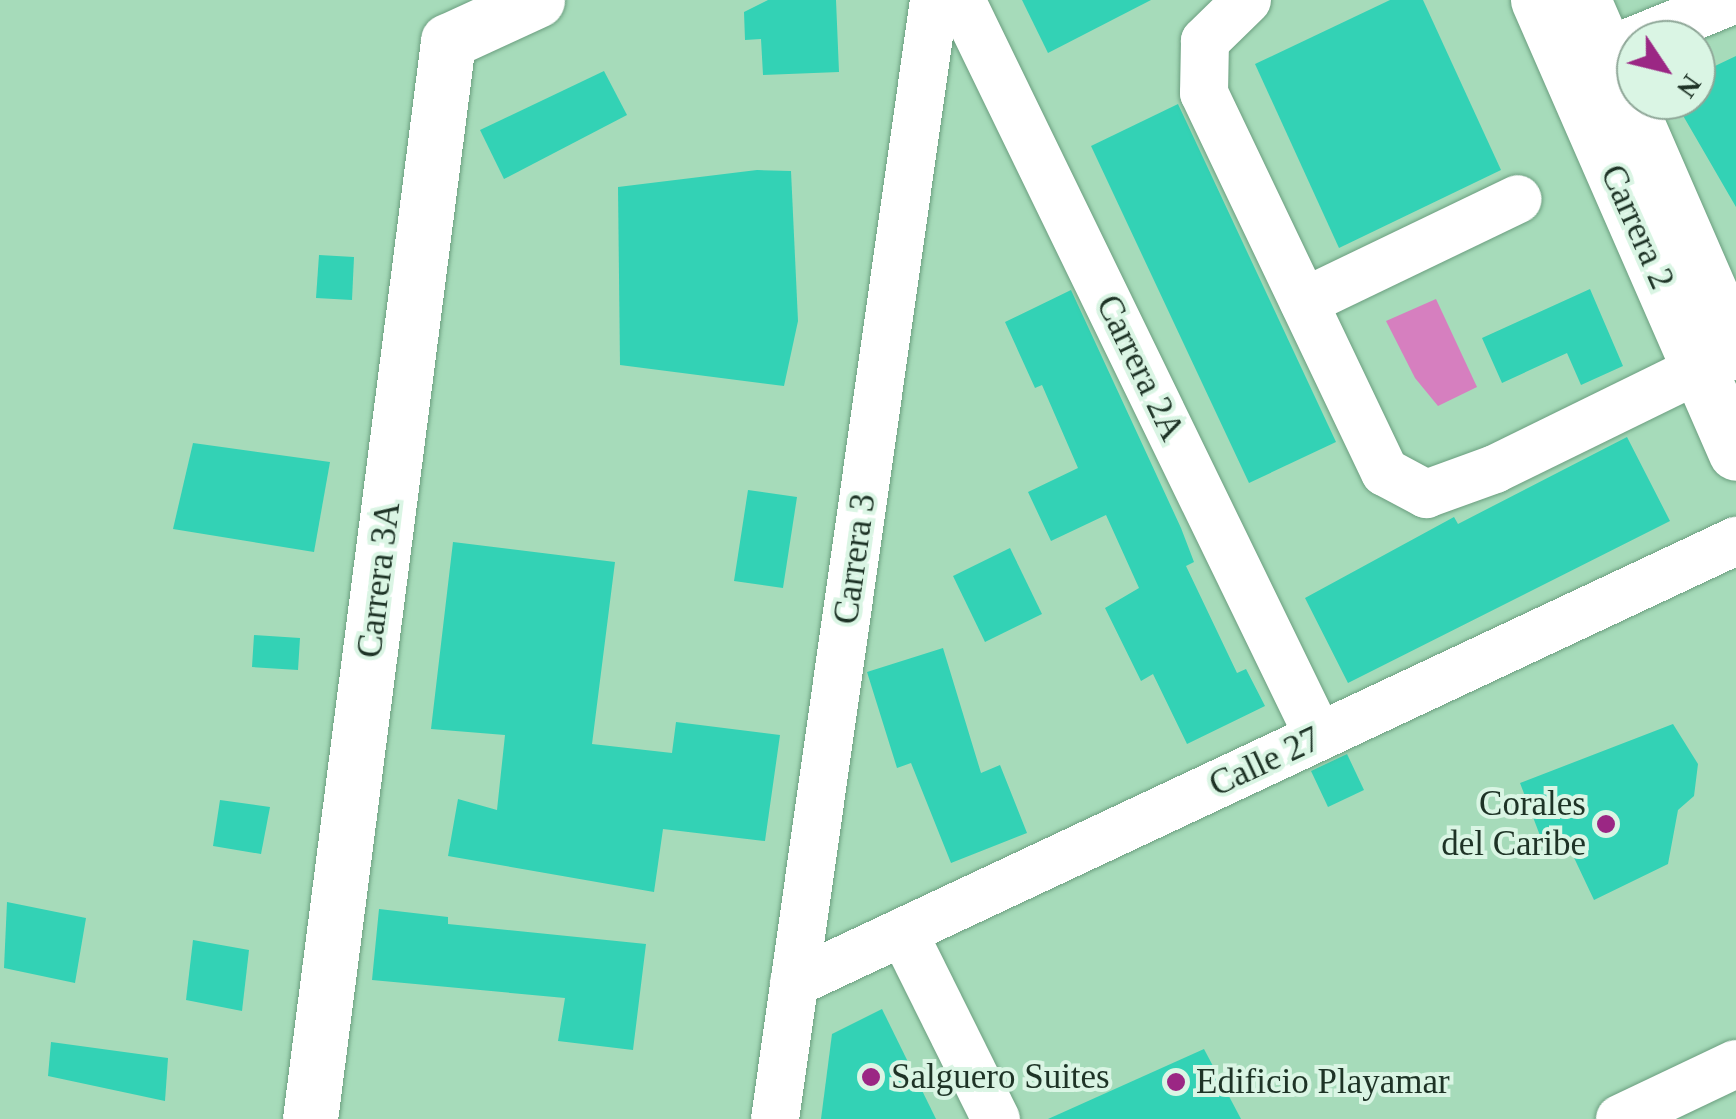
<!DOCTYPE html>
<html>
<head>
<meta charset="utf-8">
<style>
	body { margin:0 }
	#map { position:relative; width:1736px; height:1119px; overflow:hidden; background:#a6dbba; font-family:"Times New Roman",serif }
	div>[style] { position:absolute }
	[style*='--x'] { left:calc(var(--x)*1px); top:calc(var(--y)*1px); width:calc(var(--w)*1px); rotate:calc(var(--a)*1deg) }
	.water>* { inset:0; background:#d67fbf }
	.building>* { inset:0; background:#33d2b5 }
	.roads { filter:drop-shadow(0 0 2px #6b9e7f) drop-shadow(0 0 2px #6b9e7f) }
	.street>* { height:48px; margin:-24px; padding:0 24px; transform-origin:24px; border-radius:24px; background:#fff }
	.secondary>* { height:55px; margin:-27.5px; padding:0 27.5px; transform-origin:27.5px; border-radius:27.5px; background:#fff }
	.dots>* { width:28px; height:28px; translate:-50% -50%; box-sizing:border-box; border:5px solid #daf5e4; border-radius:50% }
	span { translate:-50% -50%; white-space:nowrap; text-align:center; line-height:1.15; -webkit-text-stroke:8px #daf5e4; paint-order:stroke }
	.street-label { font-size:35px; color:#1e3326 }
	.poi-label { font-size:35px; color:#1e3326 }
	.right { translate:-100% -50%; text-align:right }
	.left { translate:0 -50%; text-align:left }
	.north { position:absolute; left:1616px; top:20px; width:100px; height:100px; box-sizing:border-box; background:#daf5e4; border:2px solid #8fa798; border-radius:50%; rotate:125deg; font-size:28px; font-weight:700; line-height:40px; text-align:center; color:#1e3326 }
	.north::after { content:''; display:block; margin:auto; width:35px; height:45px; background:#9b2784; clip-path:polygon(50% 0,100% 100%,50% 72%,0 100%) }
</style>
</head>
<body>
<div id="map">
	<div class="water">
		<div style="clip-path:polygon(1436px 299px,1477px 387px,1438px 406px,1415px 378px,1386px 321px)"></div>
	</div>
	<div class="building">
		<div style="clip-path:polygon(768px 0,836px 0,839px 72px,763px 75px,761px 39px,745px 40px,744px 12px)"></div>
		<div style="clip-path:polygon(1022px 0,1151px 0,1048px 53px)"></div>
		<div style="clip-path:polygon(1390px 0,1423px 0,1501px 170px,1339px 248px,1255px 64px)"></div>
		<div style="clip-path:polygon(1736px 56px,1736px 207px,1674px 100px,1696px 100px,1696px 75px)"></div>
		<div style="clip-path:polygon(604px 71px,627px 115px,504px 179px,480px 130px)"></div>
		<div style="clip-path:polygon(1178px 104px,1336px 442px,1249px 483px,1091px 146px)"></div>
		<div style="clip-path:polygon(757px 170px,791px 171px,798px 321px,784px 386px,620px 365px,618px 187px)"></div>
		<div style="clip-path:polygon(319px 255px,354px 257px,352px 300px,316px 298px)"></div>
		<div style="clip-path:polygon(1590px 289px,1623px 366px,1581px 385px,1567px 353px,1502px 383px,1482px 338px)"></div>
		<div style="clip-path:polygon(1071px 290px,1181px 528px,1194px 562px,1186px 566px,1237px 673px,1246px 669px,1265px 706px,1187px 744px,1153px 674px,1141px 681px,1105px 608px,1139px 588px,1106px 515px,1051px 541px,1028px 492px,1078px 468px,1042px 385px,1035px 388px,1005px 322px)"></div>
		<div style="clip-path:polygon(1627px 437px,1670px 521px,1348px 683px,1305px 598px,1454px 517px,1458px 524px)"></div>
		<div style="clip-path:polygon(193px 443px,330px 462px,314px 552px,173px 529px)"></div>
		<div style="clip-path:polygon(748px 490px,797px 497px,783px 588px,734px 581px)"></div>
		<div style="clip-path:polygon(453px 542px,615px 562px,592px 744px,672px 753px,676px 722px,780px 735px,765px 841px,663px 829px,654px 892px,448px 856px,458px 799px,497px 810px,505px 735px,431px 729px)"></div>
		<div style="clip-path:polygon(1010px 548px,1042px 614px,985px 642px,953px 576px)"></div>
		<div style="clip-path:polygon(254px 635px,300px 638px,298px 670px,252px 667px)"></div>
		<div style="clip-path:polygon(943px 648px,981px 773px,1000px 765px,1027px 833px,951px 863px,911px 763px,897px 768px,867px 672px)"></div>
		<div style="clip-path:polygon(1673px 724px,1698px 764px,1694px 796px,1678px 810px,1668px 864px,1594px 900px,1568px 845px,1547px 854px,1520px 783px)"></div>
		<div style="clip-path:polygon(1347px 754px,1364px 790px,1328px 807px,1311px 771px)"></div>
		<div style="clip-path:polygon(220px 800px,270px 807px,261px 854px,213px 846px)"></div>
		<div style="clip-path:polygon(7px 902px,86px 918px,75px 983px,4px 968px)"></div>
		<div style="clip-path:polygon(379px 909px,448px 917px,448px 924px,646px 944px,633px 1050px,558px 1041px,565px 998px,372px 980px)"></div>
		<div style="clip-path:polygon(193px 940px,249px 950px,242px 1011px,186px 1000px)"></div>
		<div style="clip-path:polygon(882px 1009px,936px 1119px,821px 1119px,832px 1034px)"></div>
		<div style="clip-path:polygon(51px 1042px,168px 1058px,165px 1101px,48px 1076px)"></div>
		<div style="clip-path:polygon(1204px 1049px,1241px 1119px,1048px 1119px)"></div>
	</div>
	<div class="roads">
		<div class="street">
			<div style="--x:961;--y:0;--w:819;--a:64.09"></div>
			<div style="--x:1247;--y:0;--w:59;--a:135.7"></div>
			<div style="--x:1205;--y:41;--w:52;--a:91.1"></div>
			<div style="--x:1204;--y:93;--w:420;--a:64.5"></div>
			<div style="--x:1385;--y:472;--w:47;--a:28.2"></div>
			<div style="--x:1426;--y:494;--w:73;--a:-19.9"></div>
			<div style="--x:1495;--y:469;--w:266;--a:-26.1"></div>
			<div style="--x:1574;--y:65;--w:172;--a:-22.2"></div>
			<div style="--x:1304;--y:302;--w:237;--a:-25.7"></div>
			<div style="--x:903;--y:932;--w:209;--a:63.6"></div>
			<div style="--x:794;--y:983;--w:1041;--a:-25.14"></div>
			<div style="--x:775;--y:1119;--w:1130;--a:-81.91"></div>
			<div style="--x:1620;--y:1119;--w:128;--a:-25.4"></div>
		</div>
		<div class="secondary">
			<div style="--x:1538;--y:0;--w:494;--a:66.4"></div>
			<div style="--x:1583;--y:0;--w:384;--a:66.5"></div>
			<div style="--x:310;--y:1119;--w:1087;--a:-82.7"></div>
			<div style="--x:448;--y:41;--w:98;--a:-24.7"></div>
		</div>
	</div>
	<div class="dots">
		<div style="left:1606px;top:824px;background:#9b2784"></div>
		<div style="left:871px;top:1077px;background:#9b2784"></div>
		<div style="left:1176px;top:1082px;background:#9b2784"></div>
	</div>
	<div class="street-label">
		<span style="left:1637px;top:227px;rotate:66deg">Carrera 2</span>
		<span style="left:1140px;top:368px;rotate:64deg">Carrera 2A</span>
		<span style="left:855px;top:559px;rotate:-82deg">Carrera 3</span>
		<span style="left:379px;top:580px;rotate:-83deg">Carrera 3A</span>
		<span style="left:1265px;top:762px;rotate:-25deg">Calle 27</span>
	</div>
	<div class="poi-label">
		<span class="right" style="left:1586px;top:824px">Corales<br>del Caribe</span>
		<span class="left" style="left:891px;top:1077px">Salguero Suites</span>
		<span class="left" style="left:1196px;top:1082px">Edificio Playamar</span>
	</div>
	<div class="north">N</div>
</div>
</body>
</html>
